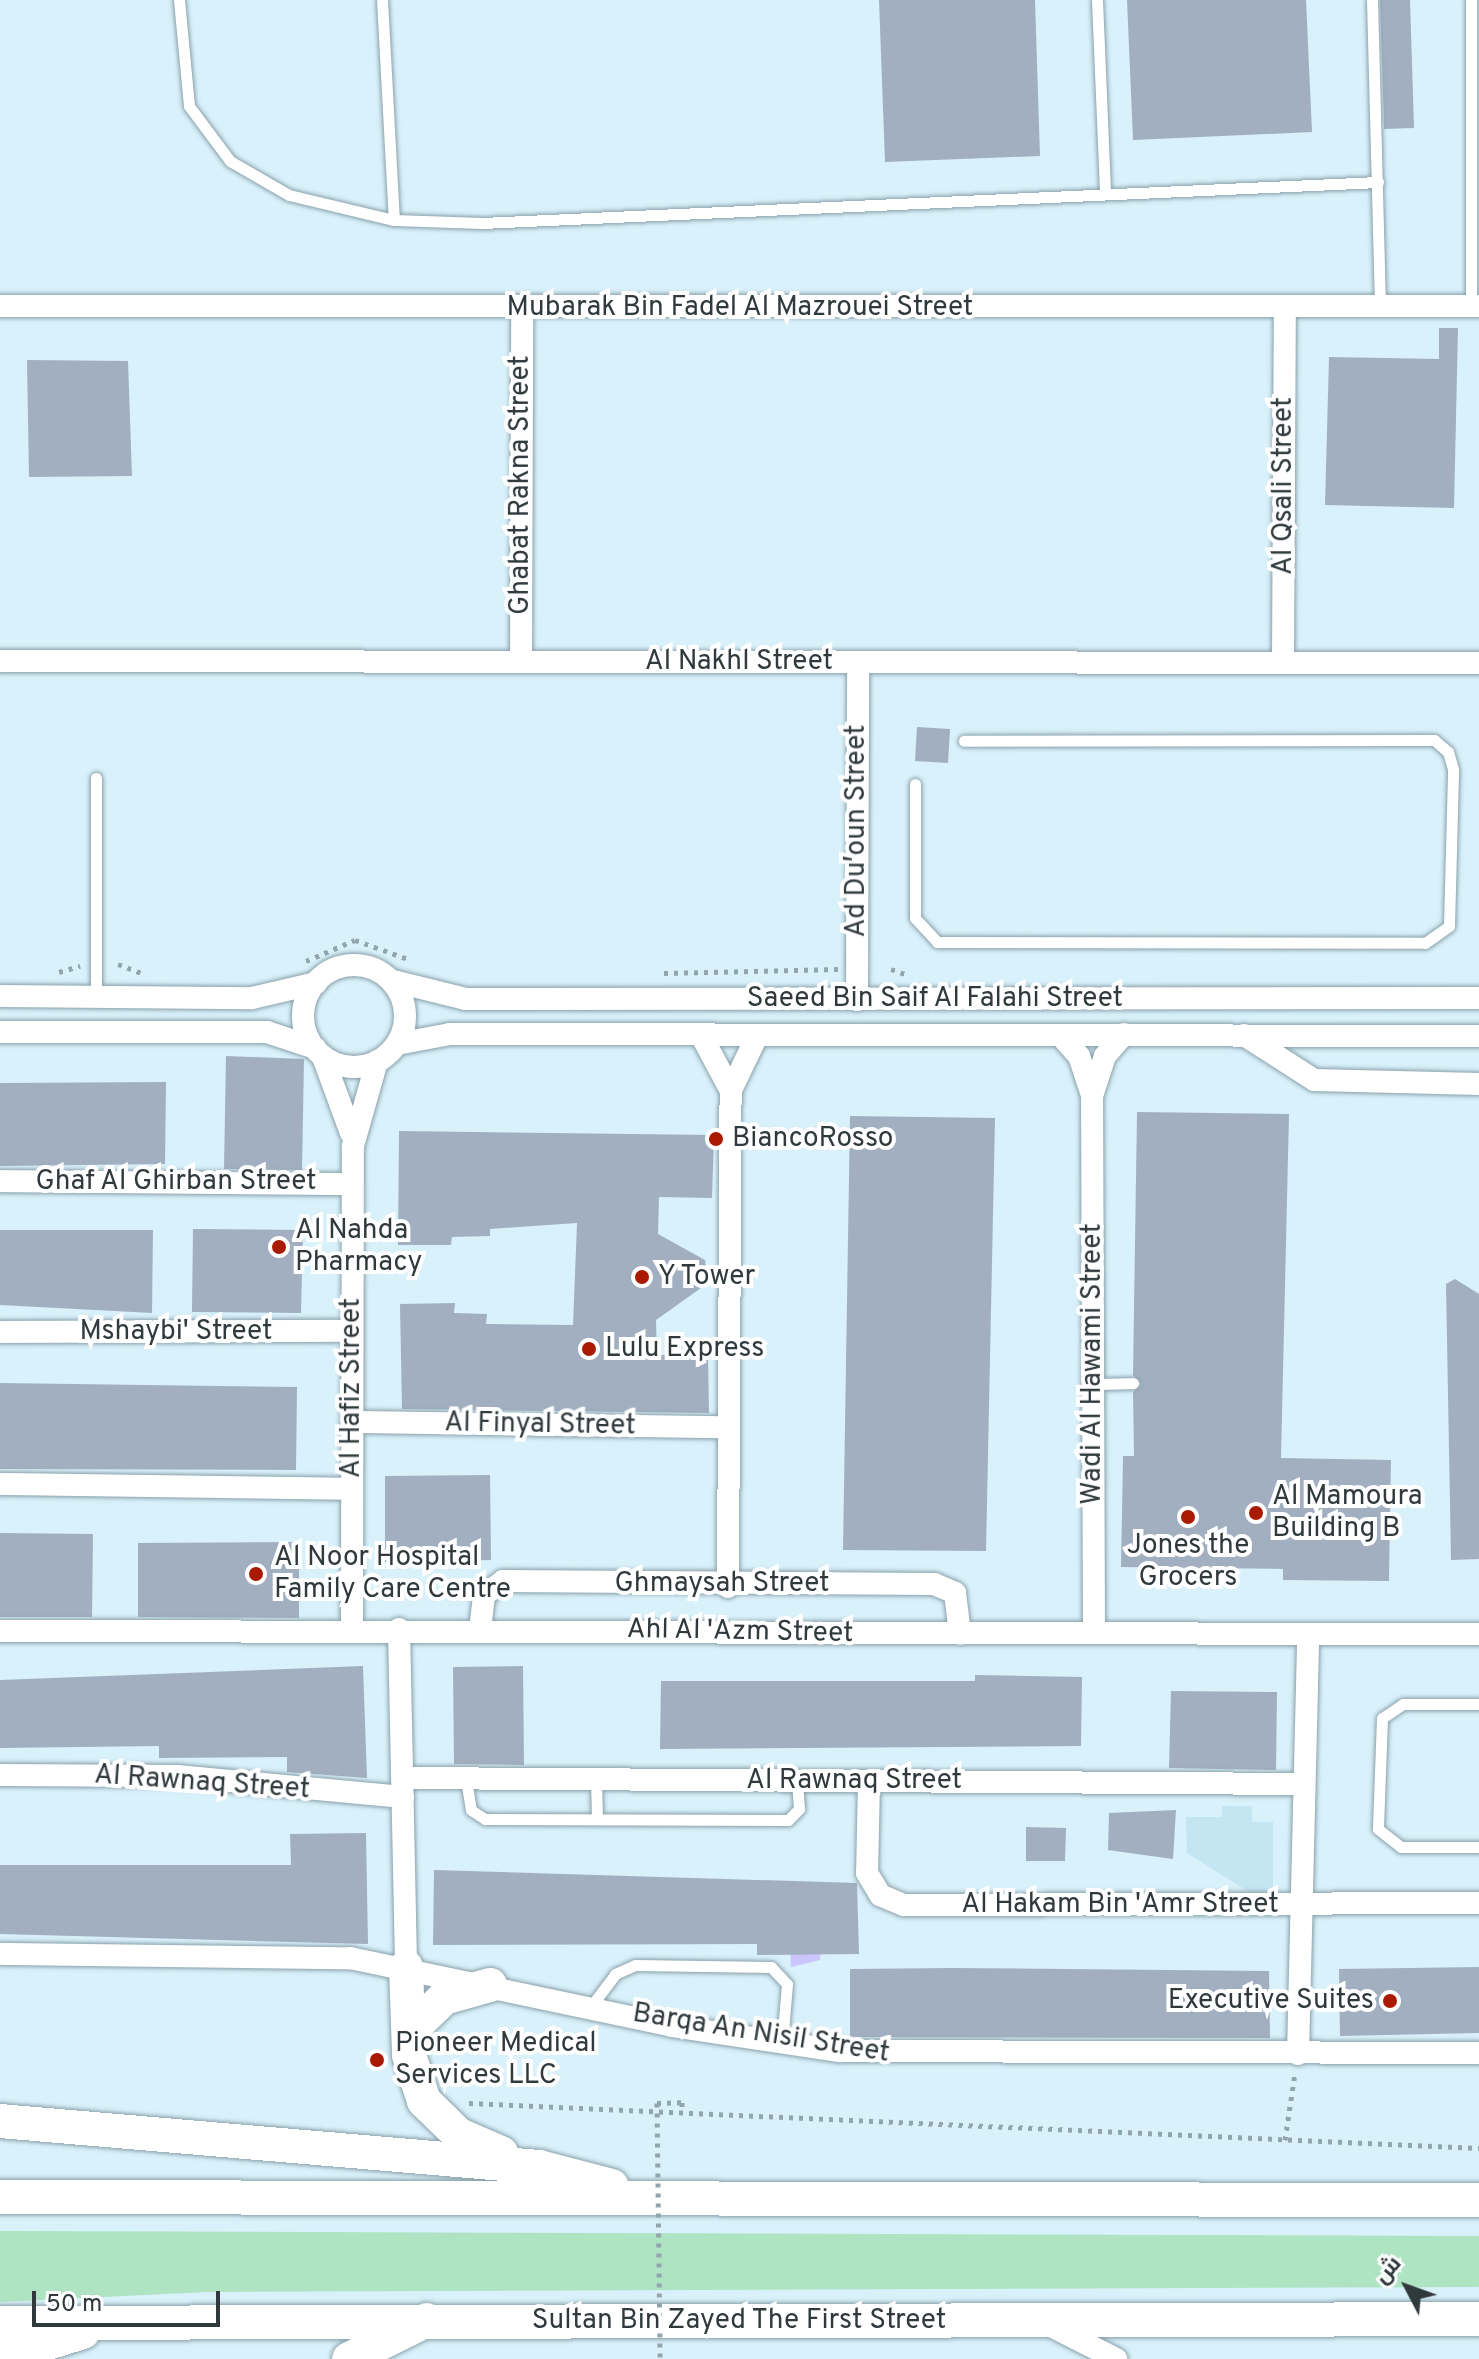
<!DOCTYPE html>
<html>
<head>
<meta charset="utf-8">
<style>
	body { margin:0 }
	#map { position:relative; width:1479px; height:2359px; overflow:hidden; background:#d9f1fb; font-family:Overpass,Cairo,sans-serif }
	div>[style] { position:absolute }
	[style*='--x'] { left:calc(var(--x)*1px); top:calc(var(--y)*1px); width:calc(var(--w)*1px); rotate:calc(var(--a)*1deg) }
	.built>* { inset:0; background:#c4e5f2 }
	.green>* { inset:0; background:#afe4c2 }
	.water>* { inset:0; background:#ccc4fd }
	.building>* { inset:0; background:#a2afc0 }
	.path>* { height:5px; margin-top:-2.5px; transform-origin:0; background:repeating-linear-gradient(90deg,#93a5ac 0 4px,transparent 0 10px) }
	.roads { filter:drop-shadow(0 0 2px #8aa1aa) drop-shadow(0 0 2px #8aa1aa) }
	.service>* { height:11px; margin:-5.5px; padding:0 5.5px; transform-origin:5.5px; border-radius:5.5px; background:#fff }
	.minor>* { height:22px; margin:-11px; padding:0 11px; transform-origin:11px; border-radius:11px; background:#fff }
	.minor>.ring { margin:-11px; padding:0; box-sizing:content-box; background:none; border:22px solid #fff; border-radius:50% }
	.primary>* { height:34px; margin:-17px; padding:0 17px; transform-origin:17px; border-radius:17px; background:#fff }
	.path-bridge>* { height:5px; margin-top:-2.5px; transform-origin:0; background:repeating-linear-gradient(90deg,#93a5ac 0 4px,transparent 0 10px) }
	.dots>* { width:22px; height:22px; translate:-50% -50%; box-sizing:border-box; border:4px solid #fff; border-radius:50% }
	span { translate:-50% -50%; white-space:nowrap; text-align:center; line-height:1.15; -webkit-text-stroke:8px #fff; paint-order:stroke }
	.street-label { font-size:28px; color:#303a3d }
	.poi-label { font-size:28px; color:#303a3d }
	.left { translate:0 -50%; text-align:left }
	.right { translate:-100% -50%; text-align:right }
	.north { position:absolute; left:1367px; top:2247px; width:80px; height:80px; -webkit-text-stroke:6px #fff; paint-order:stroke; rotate:311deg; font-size:22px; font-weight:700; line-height:32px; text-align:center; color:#303a3d }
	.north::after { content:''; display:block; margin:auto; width:28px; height:36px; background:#303a3d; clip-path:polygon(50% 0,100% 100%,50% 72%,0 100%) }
	.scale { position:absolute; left:32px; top:2291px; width:188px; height:36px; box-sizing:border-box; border:4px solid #303a3d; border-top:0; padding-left:10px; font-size:24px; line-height:28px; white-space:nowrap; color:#303a3d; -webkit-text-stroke:6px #fff; paint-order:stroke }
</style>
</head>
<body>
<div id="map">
	<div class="built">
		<div style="clip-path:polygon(1222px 1806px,1252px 1806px,1252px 1822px,1273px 1822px,1273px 1892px,1249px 1892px,1187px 1853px,1186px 1817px,1222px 1817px)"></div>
	</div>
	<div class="green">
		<div style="clip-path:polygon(0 2231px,1479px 2236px,1479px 2287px,206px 2292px,0 2302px)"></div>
	</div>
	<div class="water">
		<div style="clip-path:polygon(790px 1940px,821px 1940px,820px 1960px,791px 1967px)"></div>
	</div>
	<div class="building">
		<div style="clip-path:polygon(879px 0,1035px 0,1040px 156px,885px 162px)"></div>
		<div style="clip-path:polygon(1127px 0,1306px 0,1312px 132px,1133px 140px)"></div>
		<div style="clip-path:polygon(1380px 0,1410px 0,1414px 128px,1384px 129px)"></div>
		<div style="clip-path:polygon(1439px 328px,1458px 328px,1454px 508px,1325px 505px,1329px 357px,1439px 359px)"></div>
		<div style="clip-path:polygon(27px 360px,128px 361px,132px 476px,29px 477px)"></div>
		<div style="clip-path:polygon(917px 727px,950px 729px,948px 763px,915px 761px)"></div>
		<div style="clip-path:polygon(226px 1056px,304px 1059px,302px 1170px,224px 1169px)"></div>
		<div style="clip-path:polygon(166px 1082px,165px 1164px,0 1166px,0 1083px)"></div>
		<div style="clip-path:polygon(1137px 1112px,1289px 1114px,1281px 1458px,1391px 1460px,1389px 1581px,1283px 1580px,1283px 1569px,1121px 1567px,1123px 1456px,1134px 1456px,1133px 1392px,1141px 1384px,1133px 1375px)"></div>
		<div style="clip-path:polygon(850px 1116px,995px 1118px,986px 1551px,843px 1550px)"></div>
		<div style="clip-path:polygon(399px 1131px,714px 1135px,712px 1198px,659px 1197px,658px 1234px,705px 1260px,708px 1283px,656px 1320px,657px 1355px,708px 1354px,709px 1413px,402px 1409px,400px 1304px,455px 1303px,454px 1313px,487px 1314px,486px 1324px,573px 1325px,577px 1223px,490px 1229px,490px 1236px,452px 1237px,451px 1245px,398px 1245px)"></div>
		<div style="clip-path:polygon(193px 1229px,303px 1230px,301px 1313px,192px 1312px)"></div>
		<div style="clip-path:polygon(0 1230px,153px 1230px,152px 1313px,0 1305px)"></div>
		<div style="clip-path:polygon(1455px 1279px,1479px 1294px,1479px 1559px,1451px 1560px,1446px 1284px)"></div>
		<div style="clip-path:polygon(0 1383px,297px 1387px,296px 1470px,0 1469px)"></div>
		<div style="clip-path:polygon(490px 1475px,491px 1560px,385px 1562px,385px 1476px)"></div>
		<div style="clip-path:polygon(0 1533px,93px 1534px,92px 1617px,0 1617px)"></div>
		<div style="clip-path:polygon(299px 1542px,299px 1618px,138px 1617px,138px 1543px)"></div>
		<div style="clip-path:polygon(363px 1666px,367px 1778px,287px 1772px,287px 1757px,159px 1758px,159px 1746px,0 1748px,0 1680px)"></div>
		<div style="clip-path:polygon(523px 1666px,524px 1765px,454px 1764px,453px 1667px)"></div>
		<div style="clip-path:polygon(975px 1675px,1082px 1677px,1081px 1746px,660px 1749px,661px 1681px,975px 1681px)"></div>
		<div style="clip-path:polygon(1171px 1691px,1277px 1692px,1276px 1770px,1169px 1768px)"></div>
		<div style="clip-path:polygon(1176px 1810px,1173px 1859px,1108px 1850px,1109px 1813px)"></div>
		<div style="clip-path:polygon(1026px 1827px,1066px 1828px,1065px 1861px,1026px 1861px)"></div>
		<div style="clip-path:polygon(366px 1833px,368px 1944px,0 1934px,0 1865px,291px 1865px,290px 1834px)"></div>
		<div style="clip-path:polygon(434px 1870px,857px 1883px,859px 1954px,757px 1955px,757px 1944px,433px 1945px)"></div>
		<div style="clip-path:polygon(1479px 1967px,1479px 2033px,1340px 2036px,1339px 1969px)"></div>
		<div style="clip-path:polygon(952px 1968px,1269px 1971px,1270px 2038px,850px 2037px,850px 1969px)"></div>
	</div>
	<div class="path">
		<div style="--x:306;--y:961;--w:53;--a:-23.2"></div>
		<div style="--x:355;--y:940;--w:56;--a:19.7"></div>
		<div style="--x:118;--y:964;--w:26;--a:21"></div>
		<div style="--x:891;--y:969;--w:15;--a:20"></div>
		<div style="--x:59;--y:972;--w:22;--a:-16"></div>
		<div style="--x:664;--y:973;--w:174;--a:-1.3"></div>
		<div style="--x:469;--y:2103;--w:1011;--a:2.55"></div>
		<div style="--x:657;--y:2103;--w:25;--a:-2"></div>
		<div style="--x:682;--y:2102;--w:10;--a:90"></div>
		<div style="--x:1285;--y:2140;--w:68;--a:-81.5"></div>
	</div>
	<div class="roads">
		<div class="service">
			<div style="--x:179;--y:0;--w:106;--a:84.6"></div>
			<div style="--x:189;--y:106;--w:69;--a:53.3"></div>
			<div style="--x:230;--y:161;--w:68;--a:30"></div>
			<div style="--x:289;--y:195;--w:108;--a:13.4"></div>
			<div style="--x:394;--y:220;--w:88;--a:2"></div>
			<div style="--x:482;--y:223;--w:897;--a:-2.62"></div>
			<div style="--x:382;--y:0;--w:220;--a:86.9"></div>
			<div style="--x:1097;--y:0;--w:194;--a:87.6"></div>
			<div style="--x:1372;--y:0;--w:308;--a:88.5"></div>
			<div style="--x:1471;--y:306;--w:306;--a:-90"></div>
			<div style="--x:96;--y:778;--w:219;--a:90"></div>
			<div style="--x:915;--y:784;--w:134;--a:90"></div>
			<div style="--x:915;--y:918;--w:33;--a:47"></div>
			<div style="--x:937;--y:942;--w:488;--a:0.1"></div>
			<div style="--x:1425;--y:943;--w:29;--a:-35"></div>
			<div style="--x:1449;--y:926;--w:157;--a:-88.5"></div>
			<div style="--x:1453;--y:769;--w:18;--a:-106"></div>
			<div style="--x:1448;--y:752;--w:18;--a:-139"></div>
			<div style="--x:1434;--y:740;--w:470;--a:179.9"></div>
			<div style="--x:1093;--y:1384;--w:40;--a:-1.4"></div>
			<div style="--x:1479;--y:1704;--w:76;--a:180"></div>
			<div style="--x:1403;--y:1704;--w:25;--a:146"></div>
			<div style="--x:1382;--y:1718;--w:111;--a:92.1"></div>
			<div style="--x:1378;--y:1829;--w:29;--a:38"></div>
			<div style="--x:1401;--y:1847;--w:78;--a:0"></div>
			<div style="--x:466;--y:1779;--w:31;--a:81"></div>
			<div style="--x:471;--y:1810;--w:17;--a:33"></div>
			<div style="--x:485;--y:1819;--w:303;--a:0.2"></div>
			<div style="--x:788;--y:1820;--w:16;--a:-45"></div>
			<div style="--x:799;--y:1809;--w:28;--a:-94"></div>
			<div style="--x:596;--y:1779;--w:40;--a:88.6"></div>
			<div style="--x:592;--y:2005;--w:39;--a:-53"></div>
			<div style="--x:615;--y:1974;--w:22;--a:-24"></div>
			<div style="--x:635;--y:1965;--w:136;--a:0.8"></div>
			<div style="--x:771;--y:1967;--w:23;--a:47"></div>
			<div style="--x:787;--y:1984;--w:59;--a:94.8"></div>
		</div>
		<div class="minor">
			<div style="--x:0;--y:306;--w:1479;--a:0"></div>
			<div style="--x:0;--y:661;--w:1479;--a:0.08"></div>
			<div style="--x:521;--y:662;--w:354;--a:-89.8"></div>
			<div style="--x:1283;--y:663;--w:353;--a:-89.7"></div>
			<div class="ring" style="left:303px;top:965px;width:80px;height:80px"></div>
			<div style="--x:393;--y:981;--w:75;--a:13.9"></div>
			<div style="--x:466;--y:999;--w:1013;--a:-0.06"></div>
			<div style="--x:0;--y:996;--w:252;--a:0.5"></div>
			<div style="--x:252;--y:998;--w:66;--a:-13.2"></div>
			<div style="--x:857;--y:1000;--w:338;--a:-89.8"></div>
			<div style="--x:0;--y:1032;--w:267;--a:0"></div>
			<div style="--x:267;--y:1032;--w:51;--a:18.4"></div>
			<div style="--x:701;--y:1035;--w:61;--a:61.8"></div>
			<div style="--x:1060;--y:1035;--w:28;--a:48"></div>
			<div style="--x:1079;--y:1056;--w:41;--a:71.6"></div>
			<div style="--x:1244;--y:1035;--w:83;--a:32.7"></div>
			<div style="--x:1314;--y:1080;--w:165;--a:1.4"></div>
			<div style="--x:397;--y:1044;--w:54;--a:-10.7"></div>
			<div style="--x:450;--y:1034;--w:1029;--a:0.11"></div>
			<div style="--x:323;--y:1057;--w:81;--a:69.8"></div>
			<div style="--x:0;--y:1181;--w:352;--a:0.5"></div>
			<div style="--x:0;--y:1332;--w:352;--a:-0.2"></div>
			<div style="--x:352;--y:1422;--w:376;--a:0.8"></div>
			<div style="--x:0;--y:1484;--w:352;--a:0.8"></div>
			<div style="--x:728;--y:1587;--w:497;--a:-89.7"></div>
			<div style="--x:731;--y:1090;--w:60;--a:-64.3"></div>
			<div style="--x:399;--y:1629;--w:338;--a:88.8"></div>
			<div style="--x:480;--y:1629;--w:34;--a:-83"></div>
			<div style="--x:484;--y:1595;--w:24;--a:-36"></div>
			<div style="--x:503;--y:1581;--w:431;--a:0.4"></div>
			<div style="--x:934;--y:1584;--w:23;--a:23"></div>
			<div style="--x:955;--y:1593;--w:41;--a:83"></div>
			<div style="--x:352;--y:1630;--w:484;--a:-89.9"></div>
			<div style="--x:353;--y:1146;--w:88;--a:-74.2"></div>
			<div style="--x:0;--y:1631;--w:1479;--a:0.12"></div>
			<div style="--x:1094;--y:1631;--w:535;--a:-90.21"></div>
			<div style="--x:1092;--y:1096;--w:42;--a:-72"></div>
			<div style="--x:1105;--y:1056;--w:29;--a:-49"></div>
			<div style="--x:0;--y:1775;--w:177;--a:0.3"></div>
			<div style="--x:177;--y:1776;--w:227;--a:5.3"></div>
			<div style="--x:403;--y:1778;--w:901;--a:0.38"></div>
			<div style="--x:869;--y:1781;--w:92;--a:91.2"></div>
			<div style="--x:867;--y:1873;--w:26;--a:59"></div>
			<div style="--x:880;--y:1895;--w:26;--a:23"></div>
			<div style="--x:904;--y:1905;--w:575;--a:-0.2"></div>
			<div style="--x:0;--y:1954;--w:350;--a:0.7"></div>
			<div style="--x:350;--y:1958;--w:329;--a:11.9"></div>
			<div style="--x:672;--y:2026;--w:170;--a:8.5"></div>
			<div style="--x:840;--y:2051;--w:639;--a:0.18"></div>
			<div style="--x:1298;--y:2054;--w:419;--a:-88.6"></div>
			<div style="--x:1045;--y:2323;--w:80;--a:26.9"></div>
		</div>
		<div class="primary">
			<div style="--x:406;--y:1967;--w:88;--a:88"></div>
			<div style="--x:409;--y:2055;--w:48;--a:71.9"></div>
			<div style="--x:424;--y:2101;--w:49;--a:44.2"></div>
			<div style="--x:459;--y:2135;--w:46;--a:23.2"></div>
			<div style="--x:410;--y:2031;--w:47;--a:-44.1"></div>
			<div style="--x:444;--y:1998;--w:48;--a:-15.8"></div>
			<div style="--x:0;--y:2121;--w:541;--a:4.88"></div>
			<div style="--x:539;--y:2167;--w:75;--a:14.6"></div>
			<div style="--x:0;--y:2197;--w:1479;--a:0.12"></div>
			<div style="--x:0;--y:2323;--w:1479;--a:-0.15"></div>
			<div style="--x:0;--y:2358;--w:87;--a:-17.4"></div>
			<div style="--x:349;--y:2359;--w:87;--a:-26.6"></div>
		</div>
	</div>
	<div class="path-bridge">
		<div style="--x:657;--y:2103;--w:256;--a:89.3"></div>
	</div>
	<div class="dots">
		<div style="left:716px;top:1139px;background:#a91a01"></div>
		<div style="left:279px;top:1247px;background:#a91a01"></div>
		<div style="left:642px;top:1277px;background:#a91a01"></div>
		<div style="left:589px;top:1349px;background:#a91a01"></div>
		<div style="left:1256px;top:1513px;background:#a91a01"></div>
		<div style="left:1188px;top:1517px;background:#a91a01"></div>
		<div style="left:256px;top:1574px;background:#a91a01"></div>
		<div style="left:1390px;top:2001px;background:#a91a01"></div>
		<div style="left:377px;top:2060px;background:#a91a01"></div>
	</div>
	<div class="street-label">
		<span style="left:740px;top:308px">Mubarak Bin Fadel Al Mazrouei Street</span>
		<span style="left:521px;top:485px;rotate:-90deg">Ghabat Rakna Street</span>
		<span style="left:1284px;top:486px;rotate:-90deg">Al Qsali Street</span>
		<span style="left:739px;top:662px">Al Nakhl Street</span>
		<span style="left:857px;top:831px;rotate:-90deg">Ad Duʹoun Street</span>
		<span style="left:935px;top:999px">Saeed Bin Saif Al Falahi Street</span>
		<span style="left:176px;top:1182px">Ghaf Al Ghirban Street</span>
		<span style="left:176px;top:1332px">Mshaybi' Street</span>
		<span style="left:1093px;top:1364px;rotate:-90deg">Wadi Al Hawami Street</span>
		<span style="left:352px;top:1388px;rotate:-90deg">Al Hafiz Street</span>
		<span style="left:540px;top:1425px;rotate:1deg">Al Finyal Street</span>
		<span style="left:722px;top:1584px">Ghmaysah Street</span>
		<span style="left:740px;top:1632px;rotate:1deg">Ahl Al 'Azm Street</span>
		<span style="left:854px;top:1781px">Al Rawnaq Street</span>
		<span style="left:202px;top:1783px;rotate:4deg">Al Rawnaq Street</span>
		<span style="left:1120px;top:1905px">Al Hakam Bin 'Amr Street</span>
		<span style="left:761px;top:2034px;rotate:9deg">Barqa An Nisil Street</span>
		<span style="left:739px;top:2321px">Sultan Bin Zayed The First Street</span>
	</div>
	<div class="poi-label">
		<span class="left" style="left:732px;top:1139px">BiancoRosso</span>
		<span class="left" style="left:295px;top:1247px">Al Nahda<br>Pharmacy</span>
		<span class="left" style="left:658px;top:1277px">Y Tower</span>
		<span class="left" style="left:605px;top:1349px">Lulu Express</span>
		<span class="left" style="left:1272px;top:1513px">Al Mamoura<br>Building B</span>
		<span style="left:1188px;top:1562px">Jones the<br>Grocers</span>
		<span class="left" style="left:274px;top:1574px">Al Noor Hospital<br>Family Care Centre</span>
		<span class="right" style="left:1374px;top:2001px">Executive Suites</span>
		<span class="left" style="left:395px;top:2060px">Pioneer Medical<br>Services LLC</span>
	</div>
	<div class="north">ش</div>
	<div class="scale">50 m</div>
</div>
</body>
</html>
